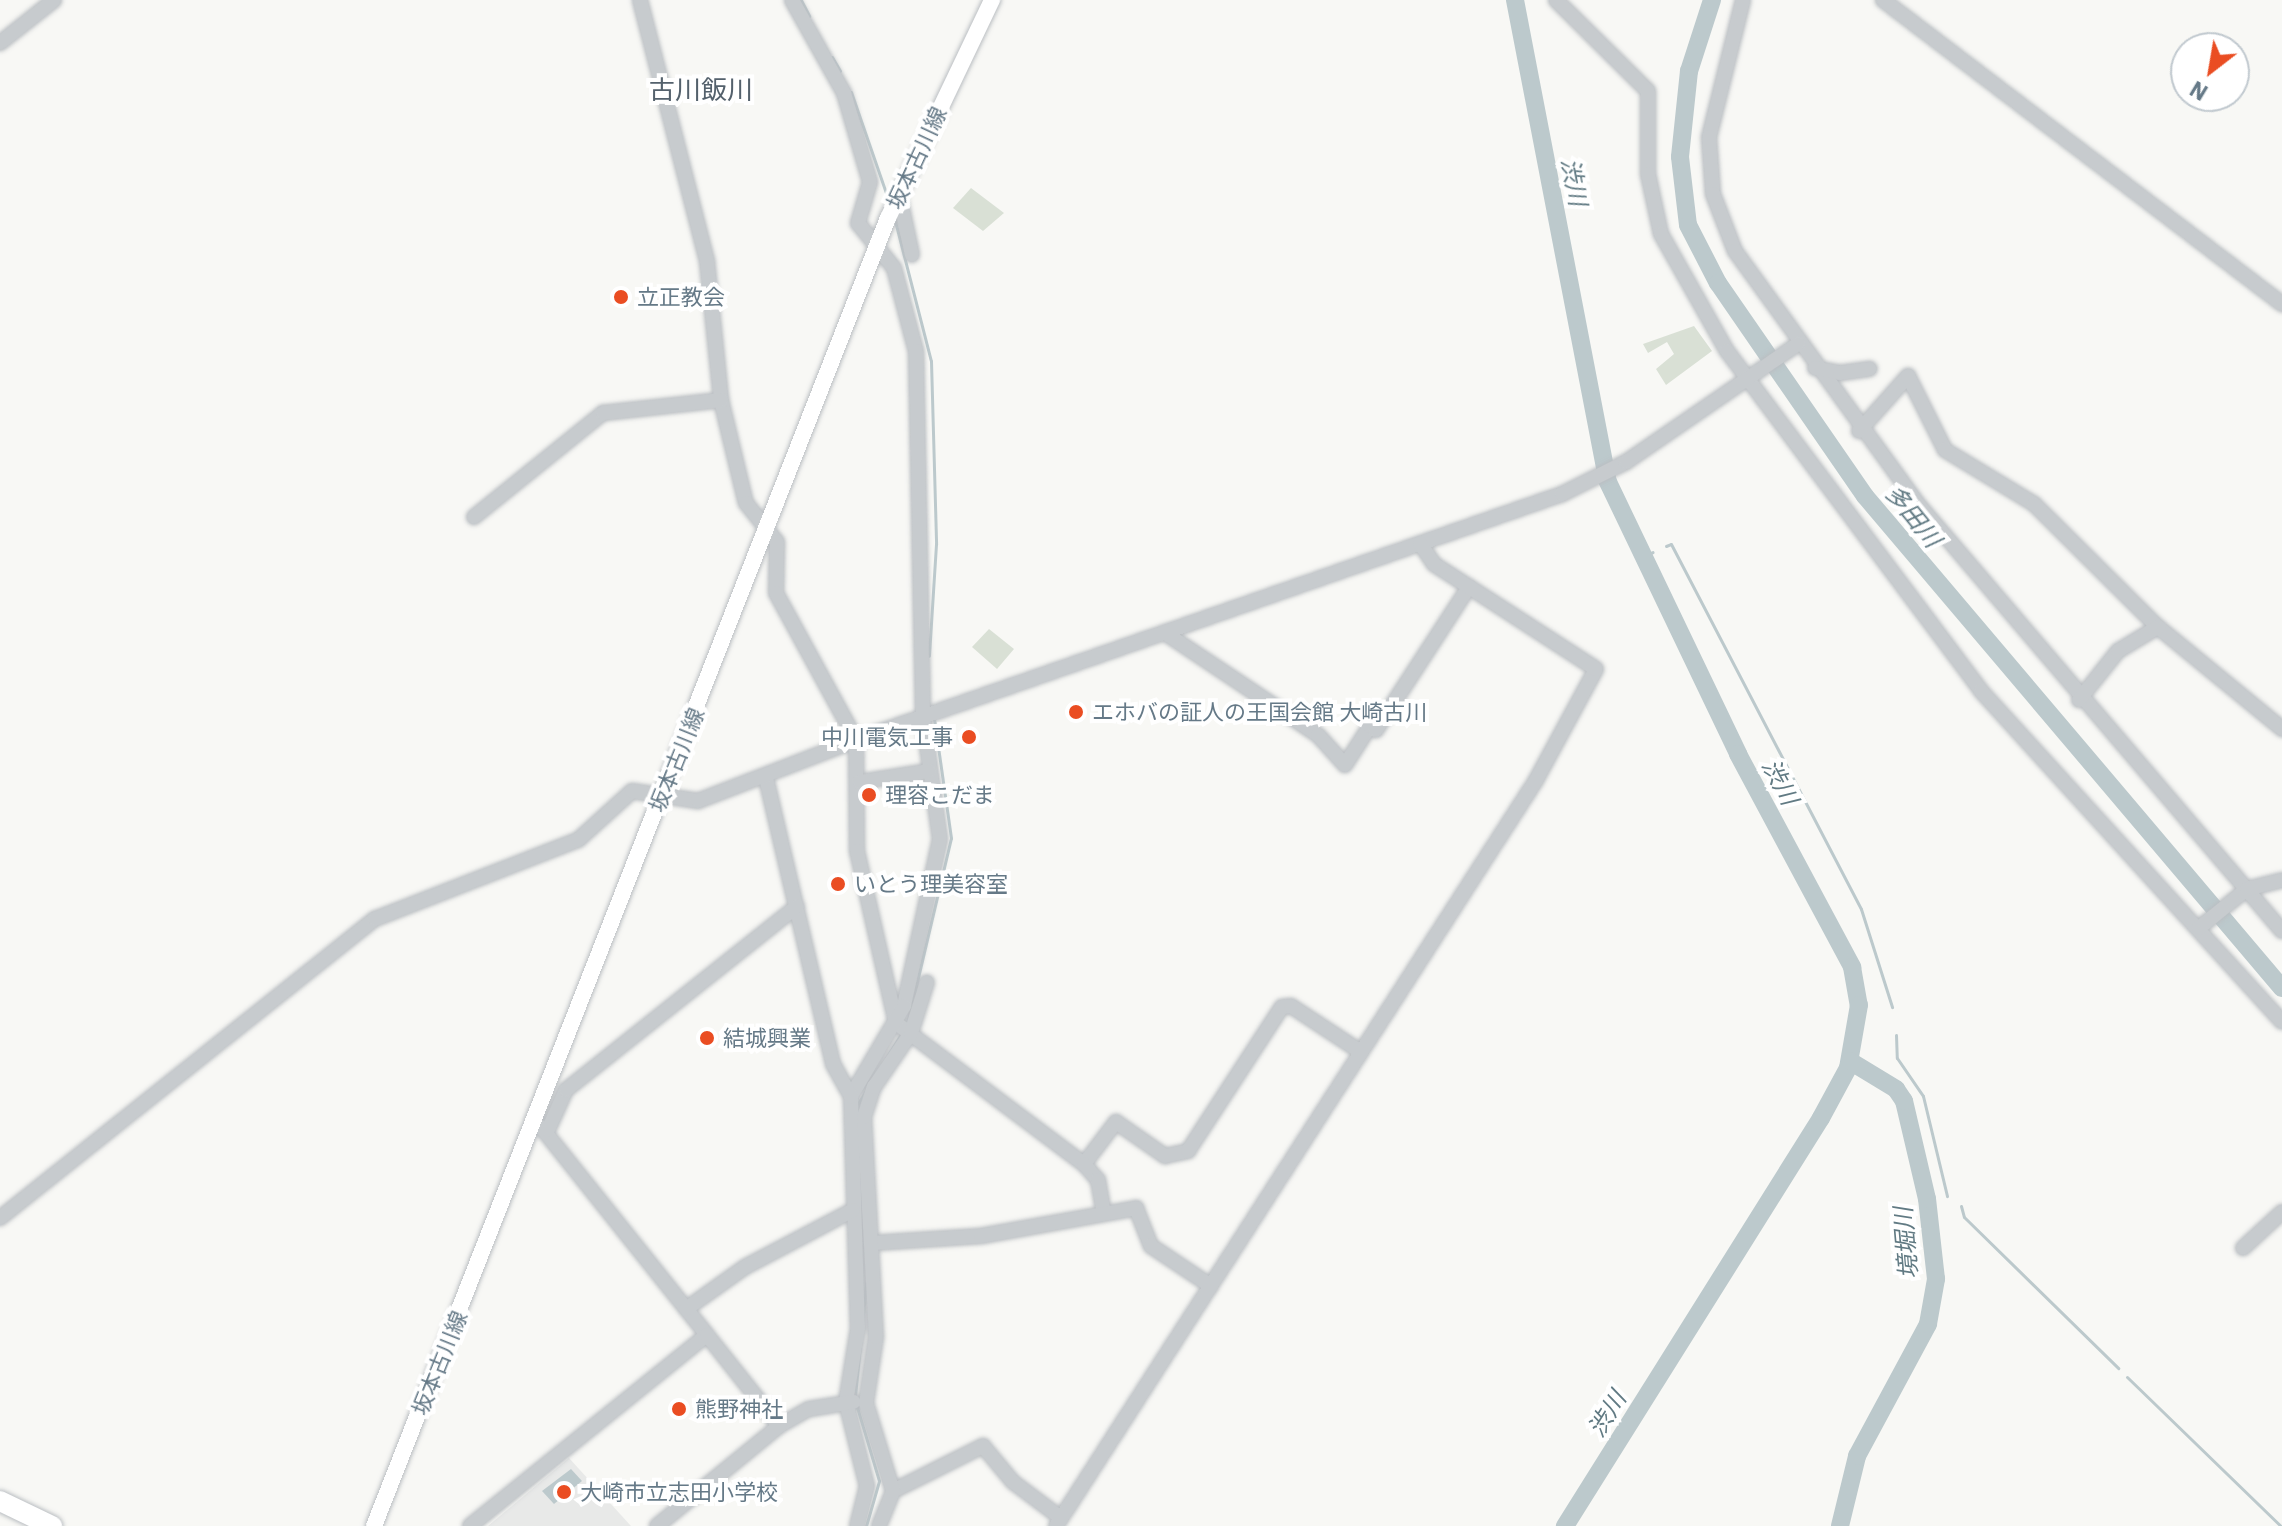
<!DOCTYPE html>
<html>
<head>
<meta charset="utf-8">
<style>
	body { margin:0 }
	#map { position:relative; width:2282px; height:1526px; overflow:hidden; background:#f8f8f5; font-family:"IBM Plex Sans","Noto Sans JP",sans-serif }
	div>[style] { position:absolute }
	[style*='--x'] { left:calc(var(--x)*1px); top:calc(var(--y)*1px); width:calc(var(--w)*1px); rotate:calc(var(--a)*1deg) }
	.built>* { inset:0; background:#e8e9e8 }
	.green>* { inset:0; background:#d9e0d5 }
	.water>* { inset:0; background:#bcc9cc }
	.stream>* { height:3px; margin:-1.5px; padding:0 1.5px; transform-origin:1.5px; border-radius:1.5px; background:#bcc9cc }
	.river>* { height:18px; margin:-9px; padding:0 9px; transform-origin:9px; border-radius:9px; background:#bcc9cc }
	.roads { filter:drop-shadow(0 0 2px #babec2) drop-shadow(0 0 2px #babec2) }
	.minor>* { height:14px; margin:-7px; padding:0 7px; transform-origin:7px; border-radius:7px; background:#c7cbce }
	.major>* { height:16px; margin:-8px; padding:0 8px; transform-origin:8px; border-radius:8px; background:#fff }
	.highway>* { height:20px; margin:-10px; padding:0 10px; transform-origin:10px; border-radius:10px; background:#fff }
	.dots>* { width:22px; height:22px; translate:-50% -50%; box-sizing:border-box; border:4px solid #fff; border-radius:50% }
	span { translate:-50% -50%; white-space:nowrap; text-align:center; line-height:1.15; -webkit-text-stroke:8px #fff; paint-order:stroke }
	.street-label { font-size:22px; color:#657987 }
	.poi-label { font-size:22px; color:#657987 }
	.left { translate:0 -50%; text-align:left }
	.right { translate:-100% -50%; text-align:right }
	.water-label { font-size:24px; color:#617a83; font-style:italic }
	.quarter-label { font-size:26px; color:#54616c }
	.north { position:absolute; left:2170px; top:32px; width:80px; height:80px; box-sizing:border-box; background:#fff; border:2px solid #c1c9cf; border-radius:50%; rotate:211deg; font-size:22px; font-weight:700; line-height:32px; text-align:center; color:#657987 }
	.north::after { content:''; display:block; margin:auto; width:28px; height:36px; background:#ea4d22; clip-path:polygon(50% 0,100% 100%,50% 72%,0 100%) }
</style>
</head>
<body>
<div id="map">
	<div class="built">
		<div style="clip-path:polygon(569px 1458px,631px 1526px,488px 1526px)"></div>
	</div>
	<div class="green">
		<div style="clip-path:polygon(971px 188px,1004px 213px,983px 231px,953px 208px)"></div>
		<div style="clip-path:polygon(1694px 326px,1712px 351px,1666px 385px,1656px 369px,1674px 354px,1667px 342px,1648px 353px,1643px 344px)"></div>
		<div style="clip-path:polygon(989px 629px,1014px 649px,997px 669px,972px 647px)"></div>
	</div>
	<div class="water">
		<div style="clip-path:polygon(571px 1469px,582px 1481px,554px 1504px,542px 1491px)"></div>
	</div>
	<div class="stream">
		<div style="--x:801;--y:0;--w:18;--a:63"></div>
		<div style="--x:832;--y:57;--w:16;--a:60"></div>
		<div style="--x:851;--y:92;--w:116;--a:70.9"></div>
		<div style="--x:895;--y:221;--w:145;--a:75.6"></div>
		<div style="--x:931;--y:361;--w:183;--a:88.4"></div>
		<div style="--x:936;--y:544;--w:112;--a:93.6"></div>
		<div style="--x:1666;--y:546;--w:5;--a:-22"></div>
		<div style="--x:1671;--y:544;--w:411;--a:62.5"></div>
		<div style="--x:1861;--y:909;--w:103;--a:72.4"></div>
		<div style="--x:1641;--y:558;--w:13;--a:-27"></div>
		<div style="--x:907;--y:1024;--w:191;--a:-76.7"></div>
		<div style="--x:951;--y:838;--w:120;--a:-98.1"></div>
		<div style="--x:1896;--y:1035;--w:23;--a:88"></div>
		<div style="--x:1897;--y:1058;--w:46;--a:55.6"></div>
		<div style="--x:1923;--y:1096;--w:103;--a:76.5"></div>
		<div style="--x:857;--y:1105;--w:84;--a:-58.2"></div>
		<div style="--x:1961;--y:1206;--w:11;--a:75"></div>
		<div style="--x:1964;--y:1217;--w:216;--a:44.4"></div>
		<div style="--x:861;--y:1208;--w:25;--a:85"></div>
		<div style="--x:2127;--y:1377;--w:214;--a:44.1"></div>
		<div style="--x:855;--y:1396;--w:113;--a:-84.4"></div>
		<div style="--x:857;--y:1407;--w:77;--a:73.4"></div>
		<div style="--x:879;--y:1481;--w:47;--a:106.1"></div>
	</div>
	<div class="river">
		<div style="--x:1515;--y:0;--w:489;--a:79.1"></div>
		<div style="--x:1607;--y:480;--w:304;--a:64.4"></div>
		<div style="--x:1738;--y:754;--w:242;--a:61.8"></div>
		<div style="--x:1852;--y:967;--w:39;--a:80"></div>
		<div style="--x:1859;--y:1005;--w:64;--a:99.9"></div>
		<div style="--x:1848;--y:1068;--w:57;--a:118.4"></div>
		<div style="--x:1821;--y:1118;--w:482;--a:122.1"></div>
		<div style="--x:1712;--y:0;--w:75;--a:107.9"></div>
		<div style="--x:1689;--y:71;--w:86;--a:96"></div>
		<div style="--x:1680;--y:157;--w:68;--a:83.3"></div>
		<div style="--x:1688;--y:225;--w:65;--a:62.7"></div>
		<div style="--x:1718;--y:283;--w:259;--a:55.4"></div>
		<div style="--x:1865;--y:496;--w:645;--a:49.72"></div>
		<div style="--x:1840;--y:1526;--w:72;--a:-76.3"></div>
		<div style="--x:1857;--y:1456;--w:150;--a:-61.7"></div>
		<div style="--x:1928;--y:1324;--w:46;--a:-79.9"></div>
		<div style="--x:1936;--y:1279;--w:81;--a:-96.4"></div>
		<div style="--x:1927;--y:1199;--w:101;--a:-103.2"></div>
		<div style="--x:1904;--y:1101;--w:14;--a:-124"></div>
		<div style="--x:1896;--y:1089;--w:54;--a:-148.7"></div>
	</div>
	<div class="roads">
		<div class="minor">
			<div style="--x:640;--y:0;--w:269;--a:75.6"></div>
			<div style="--x:707;--y:261;--w:140;--a:84.2"></div>
			<div style="--x:721;--y:400;--w:106;--a:76.4"></div>
			<div style="--x:746;--y:503;--w:50;--a:51.5"></div>
			<div style="--x:777;--y:542;--w:51;--a:91.1"></div>
			<div style="--x:776;--y:593;--w:167;--a:61.4"></div>
			<div style="--x:856;--y:740;--w:111;--a:89.5"></div>
			<div style="--x:857;--y:851;--w:176;--a:77.2"></div>
			<div style="--x:896;--y:1023;--w:235;--a:36.9"></div>
			<div style="--x:1084;--y:1164;--w:53;--a:-52.7"></div>
			<div style="--x:1116;--y:1122;--w:60;--a:34.8"></div>
			<div style="--x:1165;--y:1156;--w:24;--a:-12"></div>
			<div style="--x:1188;--y:1151;--w:172;--a:-56.9"></div>
			<div style="--x:1282;--y:1007;--w:9;--a:-6"></div>
			<div style="--x:1291;--y:1006;--w:84;--a:33.3"></div>
			<div style="--x:792;--y:0;--w:107;--a:60.8"></div>
			<div style="--x:844;--y:93;--w:93;--a:73.7"></div>
			<div style="--x:870;--y:182;--w:43;--a:106.3"></div>
			<div style="--x:858;--y:223;--w:58;--a:51.3"></div>
			<div style="--x:894;--y:268;--w:86;--a:75.2"></div>
			<div style="--x:916;--y:351;--w:366;--a:88.9"></div>
			<div style="--x:923;--y:717;--w:123;--a:82.1"></div>
			<div style="--x:940;--y:839;--w:171;--a:102.2"></div>
			<div style="--x:904;--y:1006;--w:104;--a:120.5"></div>
			<div style="--x:851;--y:1096;--w:232;--a:88.3"></div>
			<div style="--x:858;--y:1328;--w:75;--a:99.2"></div>
			<div style="--x:846;--y:1402;--w:87;--a:76"></div>
			<div style="--x:867;--y:1486;--w:41;--a:104"></div>
			<div style="--x:1556;--y:0;--w:129;--a:44.7"></div>
			<div style="--x:1648;--y:91;--w:83;--a:90"></div>
			<div style="--x:1648;--y:174;--w:61;--a:77.8"></div>
			<div style="--x:1661;--y:234;--w:134;--a:60.6"></div>
			<div style="--x:1727;--y:351;--w:424;--a:53.2"></div>
			<div style="--x:1981;--y:691;--w:447;--a:47.7"></div>
			<div style="--x:1743;--y:0;--w:141;--a:103.9"></div>
			<div style="--x:1709;--y:137;--w:57;--a:86"></div>
			<div style="--x:1713;--y:194;--w:61;--a:68.9"></div>
			<div style="--x:1735;--y:251;--w:312;--a:54.1"></div>
			<div style="--x:1918;--y:504;--w:561;--a:49.55"></div>
			<div style="--x:1883;--y:0;--w:502;--a:37.3"></div>
			<div style="--x:0;--y:43;--w:69;--a:-38.5"></div>
			<div style="--x:899;--y:194;--w:62;--a:78"></div>
			<div style="--x:1815;--y:368;--w:25;--a:11"></div>
			<div style="--x:1840;--y:373;--w:30;--a:-8"></div>
			<div style="--x:1859;--y:431;--w:74;--a:-48.3"></div>
			<div style="--x:1908;--y:376;--w:83;--a:63.4"></div>
			<div style="--x:1945;--y:450;--w:104;--a:31.2"></div>
			<div style="--x:2034;--y:504;--w:175;--a:44.8"></div>
			<div style="--x:2158;--y:627;--w:161;--a:39.4"></div>
			<div style="--x:474;--y:517;--w:166;--a:-38.9"></div>
			<div style="--x:603;--y:413;--w:119;--a:-6.3"></div>
			<div style="--x:1165;--y:633;--w:184;--a:33.7"></div>
			<div style="--x:1318;--y:735;--w:40;--a:48"></div>
			<div style="--x:1345;--y:765;--w:46;--a:-57.3"></div>
			<div style="--x:1370;--y:726;--w:7;--a:34"></div>
			<div style="--x:1376;--y:730;--w:171;--a:-57"></div>
			<div style="--x:2079;--y:700;--w:63;--a:-51.5"></div>
			<div style="--x:2118;--y:651;--w:47;--a:-31"></div>
			<div style="--x:766;--y:778;--w:294;--a:76.8"></div>
			<div style="--x:833;--y:1064;--w:37;--a:61"></div>
			<div style="--x:860;--y:782;--w:70;--a:-9.1"></div>
			<div style="--x:2199;--y:928;--w:62;--a:-39.1"></div>
			<div style="--x:2247;--y:889;--w:36;--a:-14"></div>
			<div style="--x:541;--y:1127;--w:266;--a:51.4"></div>
			<div style="--x:548;--y:1130;--w:44;--a:-65.8"></div>
			<div style="--x:566;--y:1090;--w:295;--a:-38.5"></div>
			<div style="--x:1084;--y:1164;--w:21;--a:49"></div>
			<div style="--x:1098;--y:1180;--w:29;--a:80"></div>
			<div style="--x:0;--y:1218;--w:480;--a:-38.6"></div>
			<div style="--x:375;--y:919;--w:218;--a:-21.3"></div>
			<div style="--x:578;--y:840;--w:73;--a:-42.2"></div>
			<div style="--x:632;--y:791;--w:67;--a:8.6"></div>
			<div style="--x:698;--y:801;--w:169;--a:-21.1"></div>
			<div style="--x:856;--y:740;--w:748;--a:-19.21"></div>
			<div style="--x:1562;--y:494;--w:72;--a:-26.6"></div>
			<div style="--x:1626;--y:462;--w:209;--a:-34.5"></div>
			<div style="--x:873;--y:1243;--w:108;--a:-3.7"></div>
			<div style="--x:981;--y:1236;--w:158;--a:-10.2"></div>
			<div style="--x:1136;--y:1208;--w:41;--a:68.5"></div>
			<div style="--x:1151;--y:1246;--w:72;--a:33.7"></div>
			<div style="--x:2243;--y:1248;--w:53;--a:-42.7"></div>
			<div style="--x:686;--y:1309;--w:72;--a:-35.4"></div>
			<div style="--x:745;--y:1267;--w:122;--a:-27.8"></div>
			<div style="--x:893;--y:1491;--w:101;--a:-26.6"></div>
			<div style="--x:983;--y:1446;--w:47;--a:50.2"></div>
			<div style="--x:1013;--y:1482;--w:60;--a:36.9"></div>
			<div style="--x:470;--y:1526;--w:304;--a:-38.9"></div>
			<div style="--x:707;--y:1335;--w:116;--a:51.6"></div>
			<div style="--x:779;--y:1426;--w:34;--a:-30"></div>
			<div style="--x:809;--y:1409;--w:45;--a:-9"></div>
			<div style="--x:657;--y:1526;--w:158;--a:-39.3"></div>
			<div style="--x:879;--y:1526;--w:38;--a:-68"></div>
			<div style="--x:893;--y:1491;--w:92;--a:-107.1"></div>
			<div style="--x:866;--y:1403;--w:67;--a:-81.4"></div>
			<div style="--x:876;--y:1337;--w:220;--a:-93.1"></div>
			<div style="--x:864;--y:1117;--w:32;--a:-72"></div>
			<div style="--x:874;--y:1087;--w:65;--a:-55.6"></div>
			<div style="--x:911;--y:1033;--w:53;--a:-72.6"></div>
			<div style="--x:1056;--y:1526;--w:885;--a:-57.23"></div>
			<div style="--x:1535;--y:782;--w:128;--a:-61.6"></div>
			<div style="--x:1596;--y:669;--w:193;--a:-147.1"></div>
			<div style="--x:1434;--y:564;--w:25;--a:-124"></div>
		</div>
		<div class="major">
			<div style="--x:374;--y:1526;--w:1405;--a:-68.55"></div>
			<div style="--x:888;--y:218;--w:242;--a:-64.5"></div>
		</div>
		<div class="highway">
			<div style="--x:0;--y:1501;--w:58;--a:25.7"></div>
		</div>
	</div>
	<div class="dots">
		<div style="left:621px;top:297px;background:#ea4d22"></div>
		<div style="left:1076px;top:712px;background:#ea4d22"></div>
		<div style="left:969px;top:737px;background:#ea4d22"></div>
		<div style="left:869px;top:795px;background:#ea4d22"></div>
		<div style="left:838px;top:884px;background:#ea4d22"></div>
		<div style="left:707px;top:1038px;background:#ea4d22"></div>
		<div style="left:679px;top:1409px;background:#ea4d22"></div>
		<div style="left:564px;top:1492px;background:#ea4d22"></div>
	</div>
	<div class="street-label">
		<span style="left:916px;top:158px;rotate:-65deg">坂本古川線</span>
		<span style="left:676px;top:760px;rotate:-68deg">坂本古川線</span>
		<span style="left:439px;top:1363px;rotate:-68deg">坂本古川線</span>
	</div>
	<div class="poi-label">
		<span class="left" style="left:637px;top:297px">立正教会</span>
		<span class="left" style="left:1092px;top:712px">エホバの証人の王国会館 大崎古川</span>
		<span class="right" style="left:953px;top:737px">中川電気工事</span>
		<span class="left" style="left:885px;top:795px">理容こだま</span>
		<span class="left" style="left:854px;top:884px">いとう理美容室</span>
		<span class="left" style="left:723px;top:1038px">結城興業</span>
		<span class="left" style="left:695px;top:1409px">熊野神社</span>
		<span class="left" style="left:580px;top:1492px">大崎市立志田小学校</span>
	</div>
	<div class="water-label">
		<span style="left:1574px;top:182px;rotate:79deg">渋川</span>
		<span style="left:1913px;top:516px;rotate:51deg">多田川</span>
		<span style="left:1780px;top:782px;rotate:62deg">渋川</span>
		<span style="left:1906px;top:1243px;rotate:-95deg">境堀川</span>
		<span style="left:1607px;top:1414px;rotate:-58deg">渋川</span>
	</div>
	<div class="quarter-label">
		<span style="left:701px;top:90px">古川飯川</span>
	</div>
	<div class="north">N</div>
</div>
</body>
</html>
